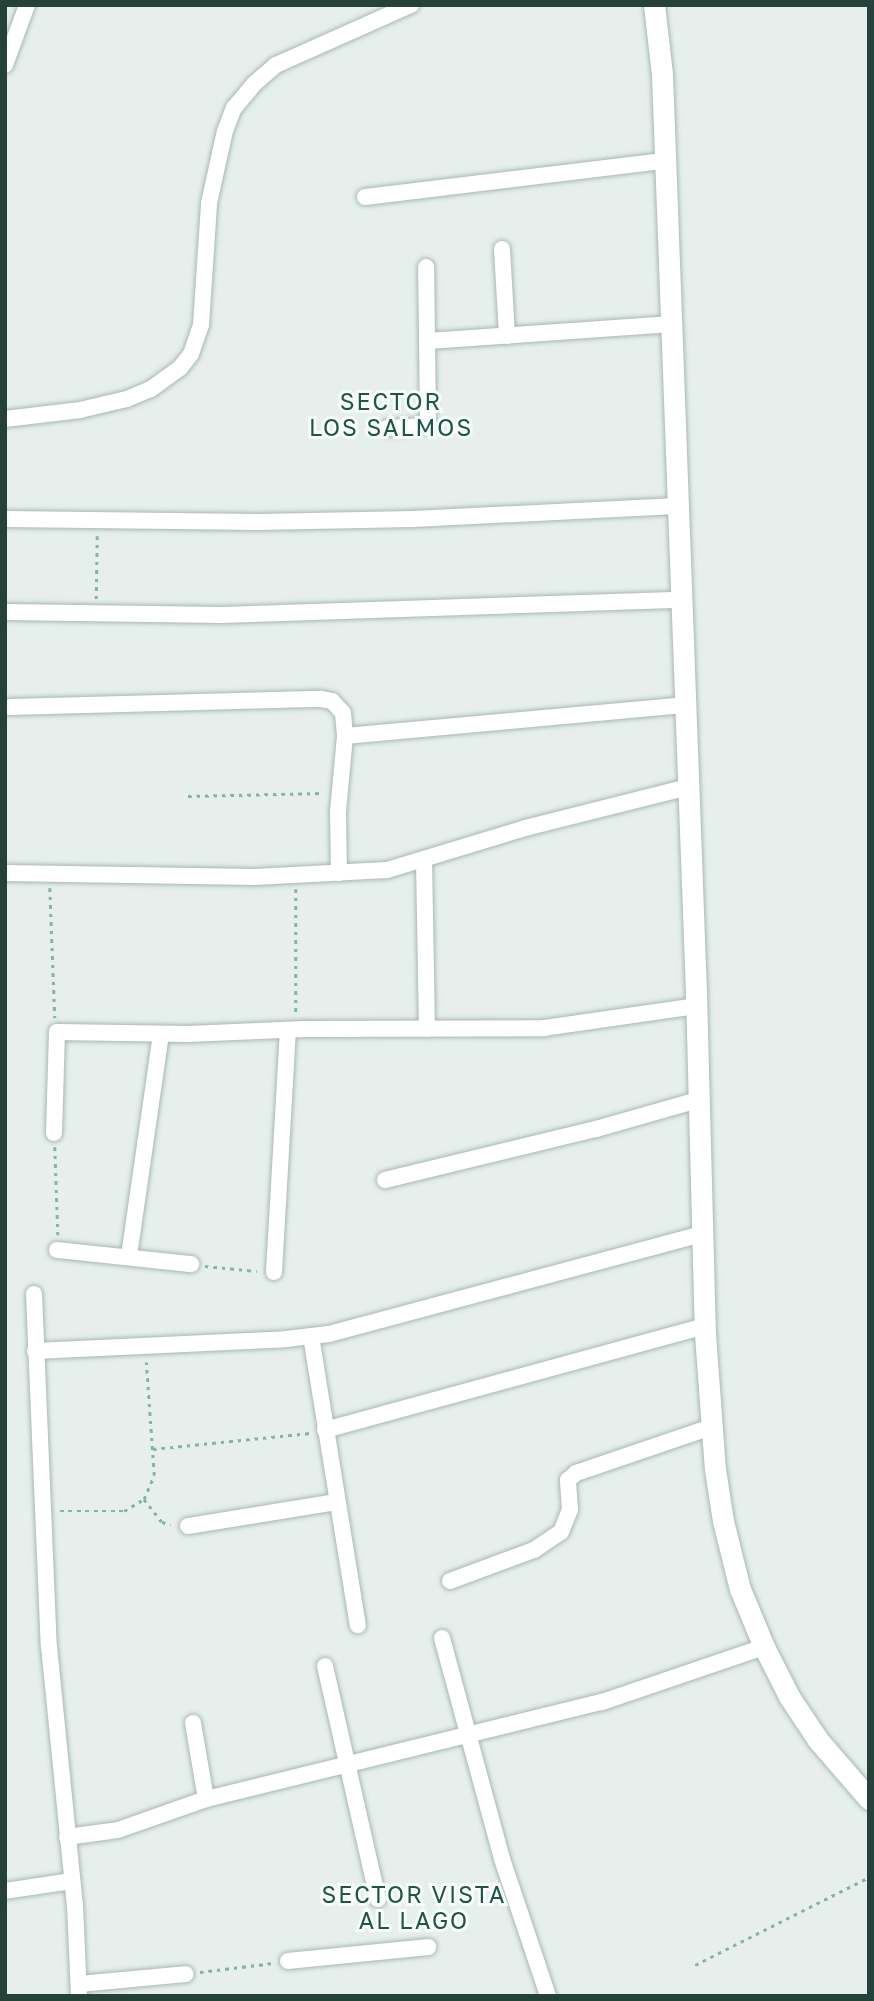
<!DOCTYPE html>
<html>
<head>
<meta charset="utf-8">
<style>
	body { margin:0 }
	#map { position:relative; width:874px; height:2001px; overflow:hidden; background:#e6efeb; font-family:"Golos Text",sans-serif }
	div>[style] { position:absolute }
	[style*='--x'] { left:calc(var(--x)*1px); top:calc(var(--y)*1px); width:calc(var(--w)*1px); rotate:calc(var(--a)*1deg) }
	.path>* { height:2.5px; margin-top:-1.25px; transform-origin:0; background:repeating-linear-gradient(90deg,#86b3a5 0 3.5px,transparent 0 8.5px) }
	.roads { filter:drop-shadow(0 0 2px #a8b8b2) drop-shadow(0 0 2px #a8b8b2) }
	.street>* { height:16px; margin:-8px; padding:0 8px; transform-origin:8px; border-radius:8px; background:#fff }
	.secondary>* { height:21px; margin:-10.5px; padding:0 10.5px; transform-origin:10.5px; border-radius:10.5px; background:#fff }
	span { translate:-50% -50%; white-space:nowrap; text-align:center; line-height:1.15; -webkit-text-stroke:6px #f7fbf9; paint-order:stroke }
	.neighbourhood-label { font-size:23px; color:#1f5548; letter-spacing:2px }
	.frame { position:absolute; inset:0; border:7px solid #24423a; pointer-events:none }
</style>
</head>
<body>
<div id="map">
	<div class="path">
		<div style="--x:96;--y:599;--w:63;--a:-89.1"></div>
		<div style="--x:188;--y:796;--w:136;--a:-1.3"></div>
		<div style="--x:50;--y:888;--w:130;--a:87.8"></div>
		<div style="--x:296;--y:889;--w:123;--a:90"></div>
		<div style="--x:55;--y:1147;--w:88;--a:88"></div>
		<div style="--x:205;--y:1266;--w:52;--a:5.5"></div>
		<div style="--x:153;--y:1449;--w:158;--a:-5.8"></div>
		<div style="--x:144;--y:1499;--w:29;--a:52"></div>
		<div style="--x:162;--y:1522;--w:9;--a:18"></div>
		<div style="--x:60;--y:1511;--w:64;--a:0"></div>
		<div style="--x:124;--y:1511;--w:23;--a:-31"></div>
		<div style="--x:144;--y:1499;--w:26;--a:-67"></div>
		<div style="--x:154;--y:1475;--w:113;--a:-94"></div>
		<div style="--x:695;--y:1965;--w:195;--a:-26.8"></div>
		<div style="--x:200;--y:1972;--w:74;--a:-7"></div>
	</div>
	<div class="roads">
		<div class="street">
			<div style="--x:5;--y:65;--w:64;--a:-69.9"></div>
			<div style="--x:365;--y:197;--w:301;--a:-6.9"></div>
			<div style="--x:502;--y:249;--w:87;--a:86.7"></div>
			<div style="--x:429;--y:341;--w:243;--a:-4"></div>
			<div style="--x:5;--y:419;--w:76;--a:-6.8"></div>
			<div style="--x:80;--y:410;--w:48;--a:-13.2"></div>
			<div style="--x:127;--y:399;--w:26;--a:-23"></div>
			<div style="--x:151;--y:389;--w:36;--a:-36"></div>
			<div style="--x:180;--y:368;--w:18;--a:-52"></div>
			<div style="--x:191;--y:354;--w:31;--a:-71"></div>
			<div style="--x:201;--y:325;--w:122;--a:-86.2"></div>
			<div style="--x:209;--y:203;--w:74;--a:-77.5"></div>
			<div style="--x:225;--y:131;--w:25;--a:-69"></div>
			<div style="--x:234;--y:108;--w:31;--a:-50"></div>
			<div style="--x:254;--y:84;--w:29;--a:-41"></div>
			<div style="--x:276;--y:65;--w:148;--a:-24"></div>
			<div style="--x:387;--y:428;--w:35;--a:-3"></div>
			<div style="--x:422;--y:426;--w:8;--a:-40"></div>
			<div style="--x:428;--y:421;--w:154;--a:-90.7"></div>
			<div style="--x:5;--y:519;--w:253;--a:0.7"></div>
			<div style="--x:258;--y:522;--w:155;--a:-1.1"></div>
			<div style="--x:413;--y:519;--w:264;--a:-2.8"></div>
			<div style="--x:5;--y:612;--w:217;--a:0.8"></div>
			<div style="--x:222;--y:615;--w:459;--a:-1.9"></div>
			<div style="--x:10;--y:707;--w:311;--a:-1.5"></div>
			<div style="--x:321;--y:699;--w:11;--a:10"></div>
			<div style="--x:332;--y:701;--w:16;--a:47"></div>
			<div style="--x:343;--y:713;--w:23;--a:85"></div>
			<div style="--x:345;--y:736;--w:76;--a:95.3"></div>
			<div style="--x:338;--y:812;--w:61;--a:89.1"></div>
			<div style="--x:345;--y:736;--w:341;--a:-5.2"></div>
			<div style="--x:424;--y:859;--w:170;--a:89"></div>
			<div style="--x:5;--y:873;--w:250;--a:0.9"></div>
			<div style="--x:255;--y:877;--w:132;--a:-3"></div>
			<div style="--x:387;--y:870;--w:144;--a:-16.9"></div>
			<div style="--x:525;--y:828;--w:168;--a:-14.1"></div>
			<div style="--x:54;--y:1133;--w:101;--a:-88.3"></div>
			<div style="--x:57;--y:1032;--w:131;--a:0.9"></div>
			<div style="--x:188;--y:1034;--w:117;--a:-2.4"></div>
			<div style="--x:305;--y:1029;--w:239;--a:-0.2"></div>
			<div style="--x:544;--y:1028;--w:154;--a:-8.2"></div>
			<div style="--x:385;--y:1180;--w:217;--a:-13.6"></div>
			<div style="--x:596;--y:1129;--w:106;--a:-15.9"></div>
			<div style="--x:57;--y:1250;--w:135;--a:6"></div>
			<div style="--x:129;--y:1256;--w:224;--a:-81.8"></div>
			<div style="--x:274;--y:1272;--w:242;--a:-86.7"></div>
			<div style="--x:34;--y:1294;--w:352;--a:87.6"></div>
			<div style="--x:49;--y:1646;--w:260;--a:84.3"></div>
			<div style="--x:75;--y:1905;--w:91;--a:87.5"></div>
			<div style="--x:311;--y:1336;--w:293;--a:80.8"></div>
			<div style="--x:35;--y:1351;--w:251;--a:-2.7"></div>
			<div style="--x:286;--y:1339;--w:43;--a:-6.6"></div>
			<div style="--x:329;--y:1334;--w:387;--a:-15"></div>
			<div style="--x:325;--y:1430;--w:394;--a:-15.3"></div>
			<div style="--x:188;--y:1526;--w:150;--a:-9.2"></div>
			<div style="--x:450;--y:1581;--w:90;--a:-20.3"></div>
			<div style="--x:534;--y:1550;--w:32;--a:-34"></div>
			<div style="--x:561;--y:1532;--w:24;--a:-68"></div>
			<div style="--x:570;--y:1510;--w:30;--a:-94"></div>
			<div style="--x:568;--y:1480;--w:11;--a:-41"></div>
			<div style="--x:576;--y:1473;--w:143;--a:-18.8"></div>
			<div style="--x:442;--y:1638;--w:229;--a:74.8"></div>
			<div style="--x:502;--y:1859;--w:145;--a:71.4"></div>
			<div style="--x:325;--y:1666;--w:239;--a:77.2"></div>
			<div style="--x:193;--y:1723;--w:77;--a:80.3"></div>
			<div style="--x:67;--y:1837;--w:51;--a:-7.8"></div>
			<div style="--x:118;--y:1830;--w:93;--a:-19.4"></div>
			<div style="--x:206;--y:1799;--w:408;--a:-13.8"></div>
			<div style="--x:602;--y:1702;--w:171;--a:-18.8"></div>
			<div style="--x:5;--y:1891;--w:68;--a:-8.5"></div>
			<div style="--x:288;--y:1961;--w:141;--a:-5.7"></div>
			<div style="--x:79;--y:1984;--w:107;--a:-5.3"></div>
		</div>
		<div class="secondary">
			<div style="--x:654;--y:5;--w:69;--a:83.4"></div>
			<div style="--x:662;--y:74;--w:920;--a:87.88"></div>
			<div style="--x:696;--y:993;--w:341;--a:88.5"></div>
			<div style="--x:705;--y:1334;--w:135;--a:85.8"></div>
			<div style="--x:715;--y:1469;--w:53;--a:81.3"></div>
			<div style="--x:723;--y:1521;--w:70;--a:76"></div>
			<div style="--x:740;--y:1589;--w:63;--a:67.5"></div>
			<div style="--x:764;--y:1647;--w:57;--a:63"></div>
			<div style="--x:790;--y:1698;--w:50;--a:56.3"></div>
			<div style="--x:818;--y:1740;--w:78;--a:49.2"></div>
		</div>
	</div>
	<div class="neighbourhood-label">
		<span style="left:391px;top:414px">SECTOR<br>LOS SALMOS</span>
		<span style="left:414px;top:1907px">SECTOR VISTA<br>AL LAGO</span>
	</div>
	<div class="frame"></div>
</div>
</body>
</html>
